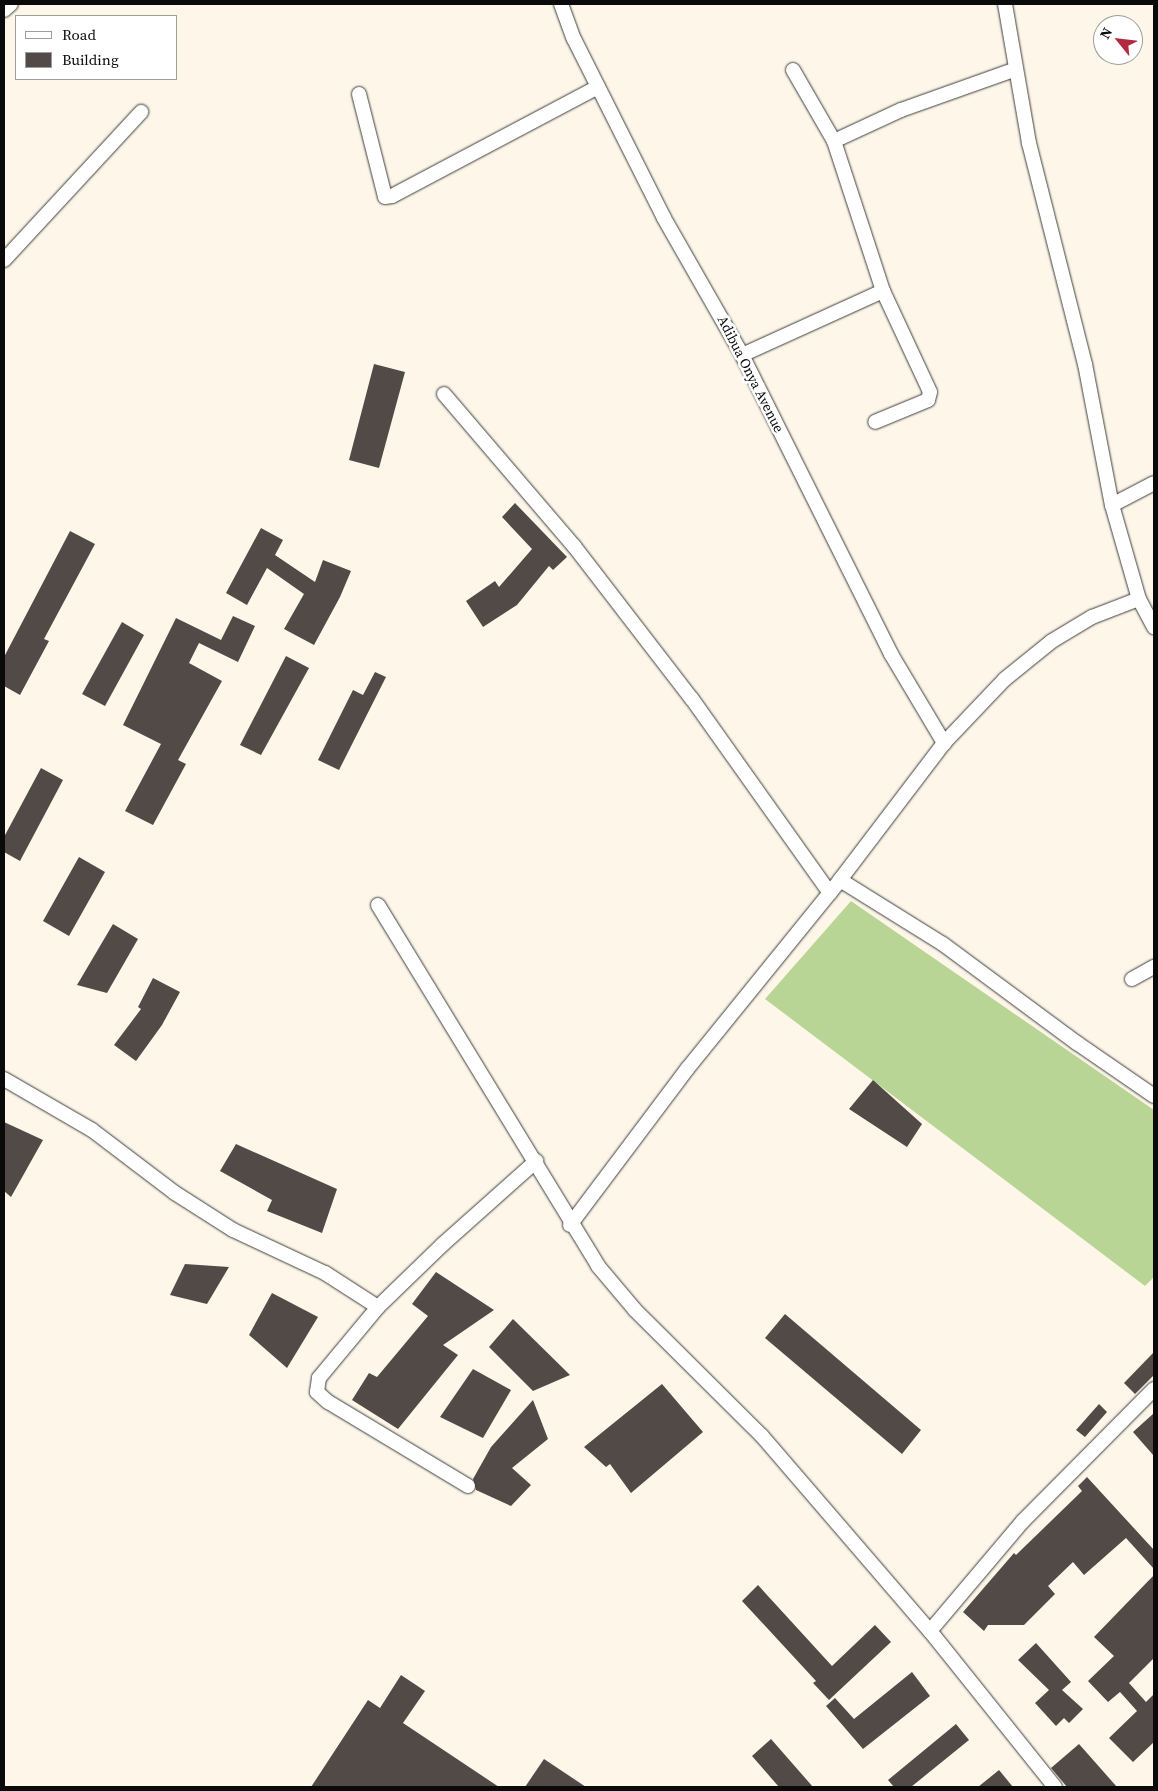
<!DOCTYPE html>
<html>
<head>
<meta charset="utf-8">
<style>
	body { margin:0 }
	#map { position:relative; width:1158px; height:1791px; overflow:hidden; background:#fef7e9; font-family:"Source Serif 4",serif }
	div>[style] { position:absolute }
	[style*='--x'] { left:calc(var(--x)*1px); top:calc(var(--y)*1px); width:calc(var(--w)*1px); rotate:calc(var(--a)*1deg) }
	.forest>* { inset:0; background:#b9d595 }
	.building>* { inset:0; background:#524a47 }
	.roads { filter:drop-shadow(0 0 1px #3d3d3d) drop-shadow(0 0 1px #3d3d3d) }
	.minor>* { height:14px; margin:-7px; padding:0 7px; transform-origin:7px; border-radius:7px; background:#fff }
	span { translate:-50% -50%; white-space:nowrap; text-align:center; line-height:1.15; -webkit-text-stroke:5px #fff; paint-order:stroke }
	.street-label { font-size:14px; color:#0a0a0a }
	.frame { position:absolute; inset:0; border:5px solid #0a0a0a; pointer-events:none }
	.legend { position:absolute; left:15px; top:15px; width:162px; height:65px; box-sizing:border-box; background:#fff; border:1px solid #9d9d9d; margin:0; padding:6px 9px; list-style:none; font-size:15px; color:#0a0a0a }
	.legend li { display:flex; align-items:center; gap:10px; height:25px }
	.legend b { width:25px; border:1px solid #9d9d9d }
	.north { position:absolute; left:1093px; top:15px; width:50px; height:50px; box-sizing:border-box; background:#fff; border:1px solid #9d9d9d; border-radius:50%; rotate:299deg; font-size:14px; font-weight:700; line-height:20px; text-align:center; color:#0a0a0a }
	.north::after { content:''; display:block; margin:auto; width:18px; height:22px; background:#b22a40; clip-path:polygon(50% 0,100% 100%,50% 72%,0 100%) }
</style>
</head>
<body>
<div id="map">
	<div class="forest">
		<div style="clip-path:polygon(851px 901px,1154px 1110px,1154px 1277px,1145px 1286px,765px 999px)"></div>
	</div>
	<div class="building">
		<div style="clip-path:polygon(374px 364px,405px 372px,379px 468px,349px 460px)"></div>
		<div style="clip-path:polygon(515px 503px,567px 557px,553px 570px,549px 566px,517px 605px,483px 627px,466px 601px,495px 581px,499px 587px,532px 549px,502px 517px)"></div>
		<div style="clip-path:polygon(261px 528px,283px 540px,275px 555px,315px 582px,323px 560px,351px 571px,340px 597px,314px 645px,284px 629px,304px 594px,267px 568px,247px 605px,226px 593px)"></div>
		<div style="clip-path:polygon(70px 531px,95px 544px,44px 639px,49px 641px,20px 695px,4px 686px,4px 657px)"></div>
		<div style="clip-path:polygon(233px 616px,255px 626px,238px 662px,199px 643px,189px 663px,222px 681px,178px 760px,186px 764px,153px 825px,125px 811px,161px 744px,123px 725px,176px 618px,221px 640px)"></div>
		<div style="clip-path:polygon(122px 622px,144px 635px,105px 706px,82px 694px)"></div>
		<div style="clip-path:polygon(286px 656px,309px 668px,261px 755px,240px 745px)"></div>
		<div style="clip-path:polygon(375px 672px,386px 677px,339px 770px,318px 760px,353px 690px,363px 695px)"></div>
		<div style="clip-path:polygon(41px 768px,63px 780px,20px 861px,4px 852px,4px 837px)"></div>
		<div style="clip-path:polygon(79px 857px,105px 872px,69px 936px,43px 921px)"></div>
		<div style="clip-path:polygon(113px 924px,138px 939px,107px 993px,77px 985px)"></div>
		<div style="clip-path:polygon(153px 978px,180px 992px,162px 1025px,136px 1061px,114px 1045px,141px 1009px,138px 1007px)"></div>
		<div style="clip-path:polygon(873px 1080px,922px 1124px,907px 1147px,849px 1109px)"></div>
		<div style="clip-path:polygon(4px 1122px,43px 1140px,11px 1197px,4px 1191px)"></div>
		<div style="clip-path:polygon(236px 1144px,337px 1189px,322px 1233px,267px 1211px,272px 1200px,220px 1171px)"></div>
		<div style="clip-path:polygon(185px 1264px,229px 1267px,207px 1304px,170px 1295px)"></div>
		<div style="clip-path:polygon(436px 1272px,494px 1310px,443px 1345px,458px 1355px,398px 1429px,352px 1400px,369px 1373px,377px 1377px,428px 1316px,412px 1304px)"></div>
		<div style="clip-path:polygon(272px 1293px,318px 1317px,287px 1368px,249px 1335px)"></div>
		<div style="clip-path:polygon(785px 1314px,921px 1430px,902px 1454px,765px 1338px)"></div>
		<div style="clip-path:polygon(513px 1319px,570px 1375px,533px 1391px,489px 1347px)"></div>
		<div style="clip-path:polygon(1154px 1352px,1154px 1375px,1135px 1394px,1124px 1383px)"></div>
		<div style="clip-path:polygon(473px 1369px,511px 1390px,483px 1438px,440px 1417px)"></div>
		<div style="clip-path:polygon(662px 1384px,703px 1432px,631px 1493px,610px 1464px,606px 1467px,584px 1447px)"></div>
		<div style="clip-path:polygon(533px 1400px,548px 1439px,512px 1468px,531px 1485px,511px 1506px,476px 1490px,473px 1479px,491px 1447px)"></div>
		<div style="clip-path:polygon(1099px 1404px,1107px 1412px,1085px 1437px,1076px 1430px)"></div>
		<div style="clip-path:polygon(1154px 1413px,1154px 1456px,1133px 1432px)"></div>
		<div style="clip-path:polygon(1087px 1477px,1154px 1550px,1154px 1569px,1126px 1538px,1084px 1575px,1073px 1562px,1048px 1586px,1055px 1594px,1024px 1625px,988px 1625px,984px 1631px,963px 1612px,1014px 1553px,1016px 1555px,1082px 1491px,1078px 1486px)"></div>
		<div style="clip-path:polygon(1154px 1575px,1154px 1658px,1129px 1683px,1146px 1702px,1154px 1694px,1154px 1742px,1133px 1762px,1109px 1738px,1137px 1711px,1120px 1692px,1108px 1702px,1088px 1681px,1114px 1656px,1094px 1637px)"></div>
		<div style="clip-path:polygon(758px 1585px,832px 1666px,875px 1625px,891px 1642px,829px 1700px,813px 1683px,816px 1681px,742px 1601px)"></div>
		<div style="clip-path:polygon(1036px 1643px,1071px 1682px,1062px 1690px,1083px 1709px,1069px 1723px,1064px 1718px,1056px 1726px,1035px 1703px,1049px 1690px,1018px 1660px)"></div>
		<div style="clip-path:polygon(912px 1672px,930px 1696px,863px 1749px,826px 1706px,835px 1698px,854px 1719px)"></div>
		<div style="clip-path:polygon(401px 1675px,425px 1691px,403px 1723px,499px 1787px,311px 1787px,368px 1700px,380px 1708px)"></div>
		<div style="clip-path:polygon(956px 1724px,969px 1740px,911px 1787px,894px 1787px,888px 1780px)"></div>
		<div style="clip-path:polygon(771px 1739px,813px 1787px,779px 1787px,752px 1756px)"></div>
		<div style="clip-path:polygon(1079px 1744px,1117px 1787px,1067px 1787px,1051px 1768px)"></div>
		<div style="clip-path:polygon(544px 1759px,586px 1787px,525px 1787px)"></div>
		<div style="clip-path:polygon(999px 1770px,1013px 1787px,978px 1787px)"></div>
	</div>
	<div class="roads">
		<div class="minor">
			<div style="--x:561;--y:4;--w:37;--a:70"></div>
			<div style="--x:574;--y:39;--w:200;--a:63.3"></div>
			<div style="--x:664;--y:218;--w:158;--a:60.3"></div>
			<div style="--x:742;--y:355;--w:334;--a:63.5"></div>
			<div style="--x:891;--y:654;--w:104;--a:59.2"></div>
			<div style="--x:1005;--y:4;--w:141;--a:80.2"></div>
			<div style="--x:1029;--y:143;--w:228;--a:75.8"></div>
			<div style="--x:1085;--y:364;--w:144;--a:79.2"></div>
			<div style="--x:1112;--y:505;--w:98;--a:74"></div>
			<div style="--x:1139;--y:599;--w:32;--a:62"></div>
			<div style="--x:4;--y:10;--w:9;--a:-41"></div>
			<div style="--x:793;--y:70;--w:82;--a:60"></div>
			<div style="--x:834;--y:141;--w:74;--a:-24.8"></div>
			<div style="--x:901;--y:110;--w:122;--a:-19.6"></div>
			<div style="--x:359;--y:94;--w:106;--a:75.8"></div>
			<div style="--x:385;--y:197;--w:7;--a:-8"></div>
			<div style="--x:392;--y:196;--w:233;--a:-27.9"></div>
			<div style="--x:834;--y:141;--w:158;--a:71.9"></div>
			<div style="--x:883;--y:291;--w:111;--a:65"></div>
			<div style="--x:930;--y:392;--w:8;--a:104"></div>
			<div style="--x:928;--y:400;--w:57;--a:157.5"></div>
			<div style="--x:4;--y:260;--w:202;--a:-47.2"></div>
			<div style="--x:742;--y:355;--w:155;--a:-24.4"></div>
			<div style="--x:444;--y:394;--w:200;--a:49.5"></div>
			<div style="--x:574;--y:546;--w:193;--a:52.4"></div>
			<div style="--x:692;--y:699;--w:238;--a:54.6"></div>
			<div style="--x:1112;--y:505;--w:47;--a:-27.6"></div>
			<div style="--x:840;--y:880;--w:121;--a:31.9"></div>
			<div style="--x:943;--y:944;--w:167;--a:36.5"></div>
			<div style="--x:1077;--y:1043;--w:93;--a:34.5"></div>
			<div style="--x:378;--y:905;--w:423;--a:58.6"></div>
			<div style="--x:598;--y:1266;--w:57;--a:49.9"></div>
			<div style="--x:635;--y:1310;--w:179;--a:44.8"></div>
			<div style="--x:762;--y:1436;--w:257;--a:49.3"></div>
			<div style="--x:930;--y:1631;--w:200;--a:51.3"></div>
			<div style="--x:1132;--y:979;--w:25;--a:-29"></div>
			<div style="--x:4;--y:1079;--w:102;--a:30.1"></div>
			<div style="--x:92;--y:1130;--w:104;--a:37.2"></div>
			<div style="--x:175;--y:1193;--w:69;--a:32.5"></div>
			<div style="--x:233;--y:1230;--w:102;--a:25.1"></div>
			<div style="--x:325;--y:1273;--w:63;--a:32.7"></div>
			<div style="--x:570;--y:1225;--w:196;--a:-53.1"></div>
			<div style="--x:688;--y:1068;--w:242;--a:-51"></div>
			<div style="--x:840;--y:880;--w:172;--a:-52.8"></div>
			<div style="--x:944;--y:743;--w:88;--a:-46.4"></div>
			<div style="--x:1005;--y:679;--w:60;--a:-39"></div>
			<div style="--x:1052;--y:641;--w:47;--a:-31"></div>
			<div style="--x:1092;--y:617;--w:50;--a:-21"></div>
			<div style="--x:468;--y:1486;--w:163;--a:-149"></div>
			<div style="--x:328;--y:1402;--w:15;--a:-138"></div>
			<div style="--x:317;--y:1392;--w:14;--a:-82"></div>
			<div style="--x:319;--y:1378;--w:92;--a:-50.3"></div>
			<div style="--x:378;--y:1307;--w:91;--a:-44.1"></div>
			<div style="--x:443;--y:1244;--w:125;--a:-41.7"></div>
			<div style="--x:930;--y:1631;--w:144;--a:-49.8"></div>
			<div style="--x:1023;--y:1521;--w:186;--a:-45.2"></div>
		</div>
	</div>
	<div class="street-label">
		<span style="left:751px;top:374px;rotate:63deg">Adibua Onya Avenue</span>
	</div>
	<div class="frame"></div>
	<ul class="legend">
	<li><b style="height:6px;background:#fff"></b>Road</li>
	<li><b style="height:14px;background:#524a47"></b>Building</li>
	</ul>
	<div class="north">N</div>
</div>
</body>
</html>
